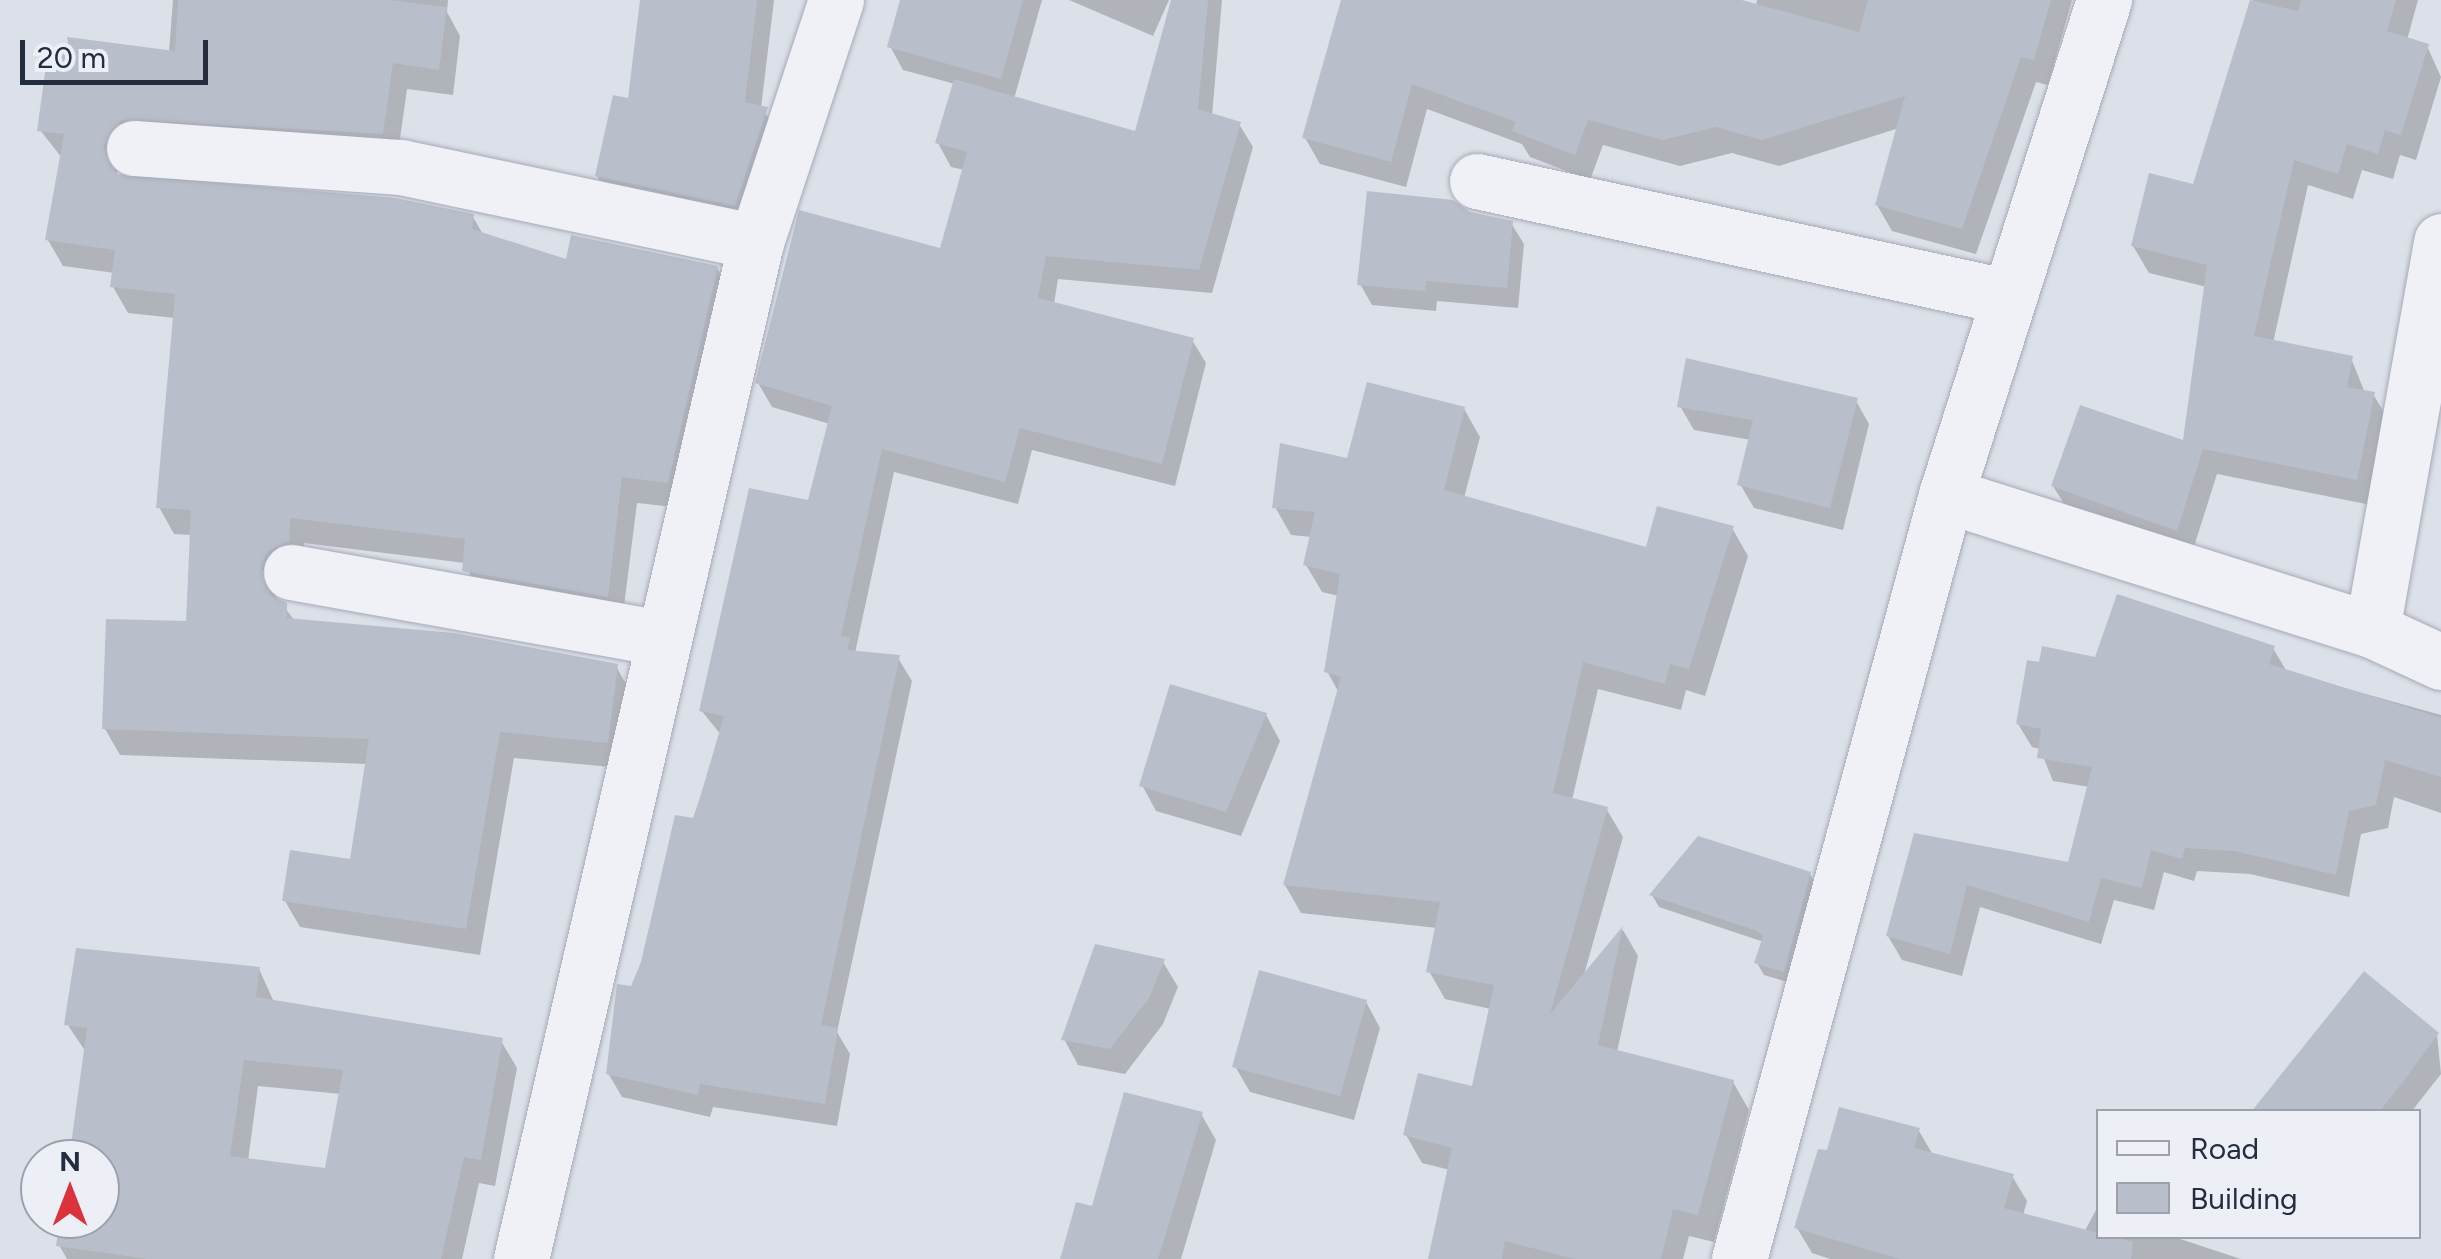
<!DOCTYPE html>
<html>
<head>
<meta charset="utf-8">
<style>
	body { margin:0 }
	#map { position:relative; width:2441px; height:1259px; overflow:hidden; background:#dce0e8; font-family:Figtree,sans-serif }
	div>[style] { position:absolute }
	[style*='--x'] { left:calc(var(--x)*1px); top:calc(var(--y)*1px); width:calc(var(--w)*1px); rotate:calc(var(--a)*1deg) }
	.shadow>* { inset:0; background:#0003 }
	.building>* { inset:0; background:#b9becb }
	.roads { filter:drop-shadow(0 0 2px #a5aab6) drop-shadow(0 0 2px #a5aab6) }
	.minor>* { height:55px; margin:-27.5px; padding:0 27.5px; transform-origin:27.5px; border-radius:27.5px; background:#eff1f6 }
	.tertiary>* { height:55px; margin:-27.5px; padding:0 27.5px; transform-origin:27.5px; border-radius:27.5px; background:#eff1f6 }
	span { translate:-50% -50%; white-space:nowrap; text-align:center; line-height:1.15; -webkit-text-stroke:8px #eceff6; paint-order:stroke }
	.legend { position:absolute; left:2096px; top:1109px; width:325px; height:130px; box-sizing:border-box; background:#eceff6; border:2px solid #9ca1ad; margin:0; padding:12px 18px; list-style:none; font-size:30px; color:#242c40 }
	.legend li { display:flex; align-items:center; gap:20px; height:50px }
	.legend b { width:50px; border:2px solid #9ca1ad }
	.north { position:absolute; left:20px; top:1139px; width:100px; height:100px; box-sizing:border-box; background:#eceff6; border:2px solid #9ca1ad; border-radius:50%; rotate:0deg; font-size:28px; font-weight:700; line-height:40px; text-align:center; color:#242c40 }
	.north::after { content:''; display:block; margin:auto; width:35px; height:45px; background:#db333c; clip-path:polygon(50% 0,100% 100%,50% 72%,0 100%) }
	.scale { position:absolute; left:20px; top:40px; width:188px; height:45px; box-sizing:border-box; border:5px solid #242c40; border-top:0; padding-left:12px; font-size:30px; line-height:35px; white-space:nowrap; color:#242c40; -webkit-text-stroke:8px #eceff6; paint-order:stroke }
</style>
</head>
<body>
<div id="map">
	<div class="shadow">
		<div style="clip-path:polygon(173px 0,448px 0,447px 12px,460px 36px,453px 95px,407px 89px,397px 160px,122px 158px,116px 176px,473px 217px,484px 236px,568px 262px,717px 268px,732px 295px,683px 508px,637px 503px,622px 622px,480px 597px,465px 563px,304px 543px,303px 568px,282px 578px,274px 594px,295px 621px,616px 666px,631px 693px,622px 768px,514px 758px,480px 955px,300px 927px,285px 901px,353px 862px,368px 764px,120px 755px,105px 729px,189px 624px,192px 535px,174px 534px,159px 507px,175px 318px,128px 313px,113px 287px,115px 273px,63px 266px,48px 240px,62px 158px,40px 130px,169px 52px)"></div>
		<div style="clip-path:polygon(642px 0,774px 0,761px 108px,781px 134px,749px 230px,612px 201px,597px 176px,630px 101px)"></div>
		<div style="clip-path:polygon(903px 0,1042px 0,1014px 99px,1136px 134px,1174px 0,1222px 0,1212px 116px,1239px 124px,1253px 147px,1212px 293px,1058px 279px,1054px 304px,1192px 340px,1206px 363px,1175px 486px,1032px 450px,1018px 504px,894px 472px,855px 653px,898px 658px,912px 681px,837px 1032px,850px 1054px,837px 1126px,713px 1107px,710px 1117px,622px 1097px,608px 1073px,721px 735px,701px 710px,810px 503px,830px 424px,772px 407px,758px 383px,942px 251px,965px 170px,951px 167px,938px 143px,955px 84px,903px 70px,890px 46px)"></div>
		<div style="clip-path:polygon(1069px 0,1169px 0,1153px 36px)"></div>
		<div style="clip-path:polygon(1343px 0,1733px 0,1756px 6px,1757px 0,2072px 0,2048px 85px,2036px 82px,1976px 254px,1892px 231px,1877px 205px,1899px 128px,1779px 166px,1732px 153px,1680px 166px,1603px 145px,1590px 180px,1530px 157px,1522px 144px,1427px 109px,1406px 187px,1320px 164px,1305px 138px)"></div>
		<div style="clip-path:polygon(2253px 0,2418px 0,2407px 40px,2427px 46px,2441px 77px,2416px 160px,2400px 155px,2393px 179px,2362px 170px,2353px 199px,2308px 185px,2273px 343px,2351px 358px,2365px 393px,2373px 394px,2389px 421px,2371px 505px,2217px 474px,2191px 556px,2069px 512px,2053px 486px,2185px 444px,2207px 287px,2149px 273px,2133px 246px,2195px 187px)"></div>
		<div style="clip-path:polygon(1469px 214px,1511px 223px,1524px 244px,1518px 308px,1437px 301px,1436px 311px,1372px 305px,1360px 284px)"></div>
		<div style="clip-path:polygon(1856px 401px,1869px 424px,1843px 530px,1754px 508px,1740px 484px,1751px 440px,1694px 430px,1680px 406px)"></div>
		<div style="clip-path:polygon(1464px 409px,1480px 437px,1464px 498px,1648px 550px,1732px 528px,1748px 556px,1705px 696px,1686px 690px,1681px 710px,1598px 689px,1572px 800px,1607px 810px,1623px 837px,1583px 978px,1623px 930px,1638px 956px,1617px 1052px,1733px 1082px,1749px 1110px,1714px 1242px,1689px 1236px,1683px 1259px,1431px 1259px,1450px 1170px,1422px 1163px,1406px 1135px,1474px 1089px,1491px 1009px,1445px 999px,1429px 971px,1437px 928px,1301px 913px,1285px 885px,1339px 693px,1327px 671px,1339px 596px,1322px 592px,1306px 565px,1312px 537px,1291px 535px,1275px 507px,1349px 461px)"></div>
		<div style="clip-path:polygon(2273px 648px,2287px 672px,2441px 715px,2441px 813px,2394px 797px,2388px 828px,2361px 834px,2349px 897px,2250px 874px,2197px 871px,2194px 881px,2164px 872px,2154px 910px,2114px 900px,2101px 944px,1980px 907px,1962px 976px,1902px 960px,1888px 936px,1915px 836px,2070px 864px,2090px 787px,2053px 781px,2040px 749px,2032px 747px,2018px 724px,2097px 660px)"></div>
		<div style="clip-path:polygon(1266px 715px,1280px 741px,1241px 836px,1156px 811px,1142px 785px)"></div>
		<div style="clip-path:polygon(1810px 874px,1817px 887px,1791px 983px,1764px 975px,1757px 963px,1764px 942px,1659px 907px,1652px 895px)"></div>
		<div style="clip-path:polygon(1163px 962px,1178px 987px,1163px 1024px,1125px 1074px,1078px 1065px,1064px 1039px)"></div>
		<div style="clip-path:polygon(evenodd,259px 969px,274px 1002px,501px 1041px,517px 1068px,495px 1186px,479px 1183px,462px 1259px,67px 1259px,59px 1245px,63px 1219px,100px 1219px,100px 1159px,71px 1159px,86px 1052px,67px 1024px,259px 969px,258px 1086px,341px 1094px,327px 1171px,248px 1161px,258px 1086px)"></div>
		<div style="clip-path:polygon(1366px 1002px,1380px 1028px,1354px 1120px,1250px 1092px,1235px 1066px)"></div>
		<div style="clip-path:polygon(2437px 1035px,2441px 1074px,2411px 1112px,2254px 1112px)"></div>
		<div style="clip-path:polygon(1201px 1114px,1216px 1140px,1181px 1259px,1063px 1259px,1094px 1209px)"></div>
		<div style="clip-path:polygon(1919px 1131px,1933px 1155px,2012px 1176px,2027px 1201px,2011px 1259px,1830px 1259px,1812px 1253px,1797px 1228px)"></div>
		<div style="clip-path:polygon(2098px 1206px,2098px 1236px,2171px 1236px,2241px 1259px,2070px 1259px)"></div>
	</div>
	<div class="building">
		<div style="clip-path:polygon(178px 0,390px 0,447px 7px,439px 70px,393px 63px,383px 134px,121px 120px,103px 147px,117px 174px,395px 198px,474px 214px,472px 229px,566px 259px,571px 235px,718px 266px,668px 483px,622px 477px,608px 597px,462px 571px,465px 539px,290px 518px,289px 542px,268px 551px,261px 566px,270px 595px,287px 603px,287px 618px,454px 633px,618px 664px,608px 743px,500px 732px,466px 929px,282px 901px,290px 850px,350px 859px,369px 739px,102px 729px,106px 619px,186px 621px,191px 510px,156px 508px,175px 294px,110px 287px,115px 250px,45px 240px,64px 134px,37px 131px,48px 51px,70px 53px,67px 37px,175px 51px)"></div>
		<div style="clip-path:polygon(640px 0,757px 0,745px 102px,768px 107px,735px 206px,595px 176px,613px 95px,628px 98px)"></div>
		<div style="clip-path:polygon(900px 0,1023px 0,1001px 79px,887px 47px)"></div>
		<div style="clip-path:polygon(1171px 0,1208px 0,1198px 109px,1241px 122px,1199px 270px,1046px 256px,1038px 298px,1194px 338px,1162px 464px,1020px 428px,1005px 482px,882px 449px,841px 636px,850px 638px,847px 650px,900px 655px,821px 1025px,838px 1028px,825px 1104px,700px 1084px,698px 1095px,606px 1074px,617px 984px,631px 986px,641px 962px,675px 815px,694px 818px,724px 716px,699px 711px,749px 488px,808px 500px,832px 406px,755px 383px,799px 210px,940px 248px,967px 152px,935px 143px,954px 79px,1135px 131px)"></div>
		<div style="clip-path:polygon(1341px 0,1742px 0,1859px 32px,1868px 0,2051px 0,2034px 60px,2021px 57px,1962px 229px,1875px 205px,1905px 96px,1762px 140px,1716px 127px,1663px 140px,1588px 120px,1575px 155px,1512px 131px,1516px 122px,1412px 84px,1391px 162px,1302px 138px)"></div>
		<div style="clip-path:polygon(2250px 0,2298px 11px,2301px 0,2396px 0,2387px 31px,2429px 44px,2401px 135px,2385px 130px,2378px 154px,2347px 144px,2338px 174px,2294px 160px,2254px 336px,2353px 356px,2347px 387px,2375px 392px,2357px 480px,2203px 449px,2177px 531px,2051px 486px,2080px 405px,2183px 440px,2207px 265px,2131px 246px,2149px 173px,2193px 184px)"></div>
		<div style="clip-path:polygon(1367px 191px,1453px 200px,1470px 212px,1513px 221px,1507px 288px,1426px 281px,1425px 291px,1357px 285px)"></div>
		<div style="clip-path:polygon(1686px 358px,1858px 398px,1830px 508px,1737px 485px,1753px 420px,1677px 407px)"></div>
		<div style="clip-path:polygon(1367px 382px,1465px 407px,1444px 490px,1646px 547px,1657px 506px,1734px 526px,1689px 669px,1670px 664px,1665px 684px,1583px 662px,1553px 793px,1608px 807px,1550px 1014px,1623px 926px,1598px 1045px,1734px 1080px,1698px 1215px,1673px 1209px,1661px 1259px,1575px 1259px,1505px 1241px,1502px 1259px,1428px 1259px,1452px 1148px,1403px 1135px,1418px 1073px,1472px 1086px,1494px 985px,1426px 972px,1440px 902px,1283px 885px,1341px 677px,1324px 672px,1340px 574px,1303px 565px,1315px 512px,1272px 508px,1280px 443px,1347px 458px)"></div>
		<div style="clip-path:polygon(2117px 594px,2275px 646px,2269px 664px,2441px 718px,2441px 777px,2385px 760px,2376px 805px,2349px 811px,2336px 875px,2235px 851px,2185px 848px,2182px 859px,2151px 850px,2142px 888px,2101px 878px,2089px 922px,1967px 885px,1950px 954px,1886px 936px,1914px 833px,2068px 862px,2092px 767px,2037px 758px,2041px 729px,2016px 724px,2027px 660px,2039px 662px,2042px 646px,2095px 657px)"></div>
		<div style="clip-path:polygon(1170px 684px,1267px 713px,1226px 812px,1139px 786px)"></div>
		<div style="clip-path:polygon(1698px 836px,1811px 872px,1784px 972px,1754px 963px,1763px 936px,1757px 931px,1649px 895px)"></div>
		<div style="clip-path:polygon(1095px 944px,1165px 959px,1149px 998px,1110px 1049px,1061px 1040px)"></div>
		<div style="clip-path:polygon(evenodd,76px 948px,260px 967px,256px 997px,503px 1038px,481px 1160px,464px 1157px,441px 1259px,148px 1259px,56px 1246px,60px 1219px,100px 1219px,100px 1159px,69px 1159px,87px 1028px,64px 1025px,76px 948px,244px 1060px,343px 1070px,325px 1168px,230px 1156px,244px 1060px)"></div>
		<div style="clip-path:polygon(1259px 970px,1367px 1000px,1340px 1096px,1232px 1067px)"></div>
		<div style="clip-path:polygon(2364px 971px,2439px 1033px,2406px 1078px,2379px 1112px,2251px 1112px)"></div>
		<div style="clip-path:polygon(1124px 1092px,1203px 1112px,1158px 1259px,1060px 1259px,1076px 1202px,1092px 1206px)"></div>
		<div style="clip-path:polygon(1839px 1107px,1920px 1128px,1914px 1148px,2014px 1174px,2004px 1208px,2133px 1242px,2131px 1259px,1900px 1259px,1794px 1228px,1818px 1149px,1827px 1150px)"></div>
	</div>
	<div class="roads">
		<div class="minor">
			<div style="--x:134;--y:148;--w:268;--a:4.1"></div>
			<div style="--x:401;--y:167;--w:363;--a:11.9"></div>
			<div style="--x:1477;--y:181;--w:544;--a:12.3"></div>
			<div style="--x:1946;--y:495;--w:447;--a:17.6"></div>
			<div style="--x:2372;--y:630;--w:76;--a:24.9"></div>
			<div style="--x:291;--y:572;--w:378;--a:10.1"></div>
			<div style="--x:2372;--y:630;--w:395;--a:-79.9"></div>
			<div style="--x:521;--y:1259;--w:1044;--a:-76.99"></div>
			<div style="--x:756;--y:242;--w:255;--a:-71.7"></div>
		</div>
		<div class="tertiary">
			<div style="--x:1739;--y:1259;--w:792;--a:-74.84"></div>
			<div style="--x:1946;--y:495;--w:520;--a:-72.3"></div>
		</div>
	</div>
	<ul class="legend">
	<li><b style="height:12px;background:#eff1f6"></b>Road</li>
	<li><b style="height:28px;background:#b9becb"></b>Building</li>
	</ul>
	<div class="north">N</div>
	<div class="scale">20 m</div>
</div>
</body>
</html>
